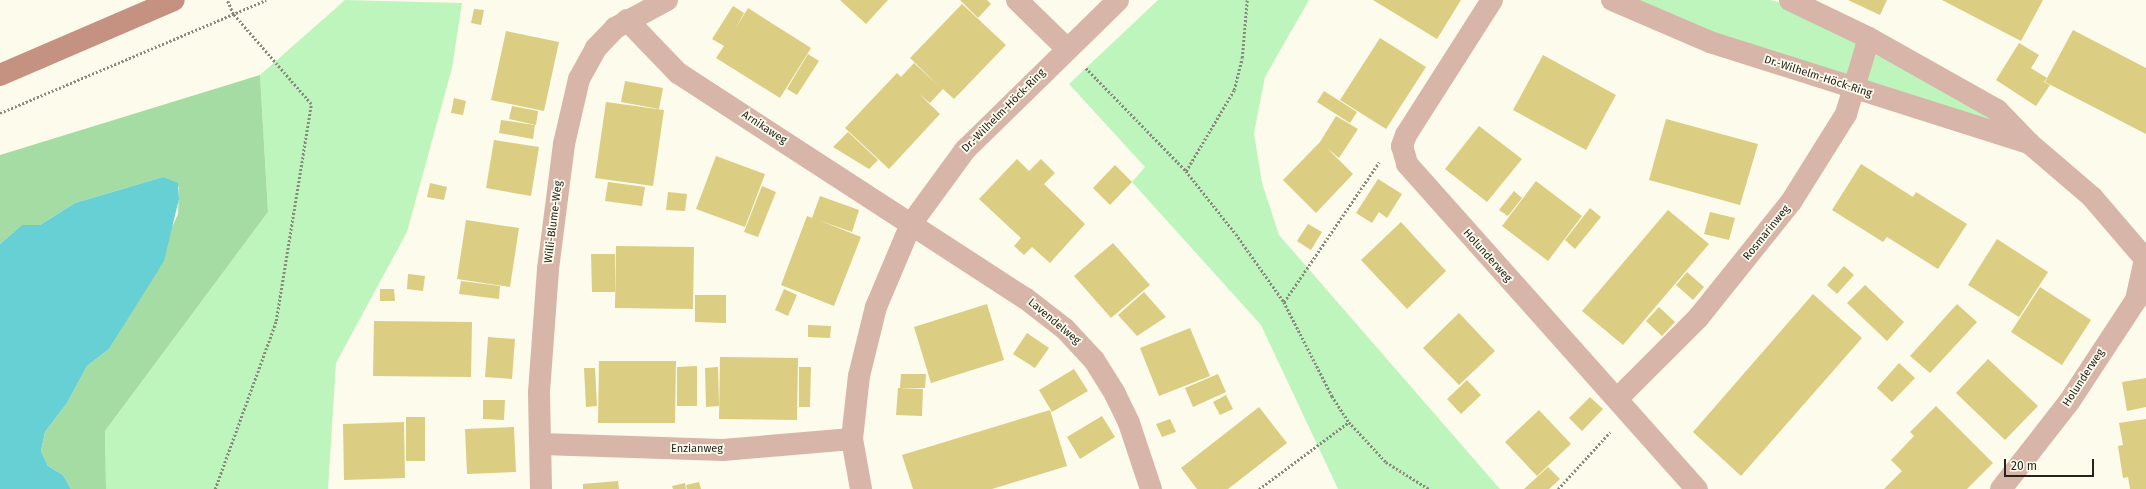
<!DOCTYPE html>
<html>
<head>
<meta charset="utf-8">
<style>
	body { margin:0 }
	#map { position:relative; width:2146px; height:489px; overflow:hidden; background:#fdfbec; font-family:"Fira Sans",sans-serif }
	div>[style] { position:absolute }
	[style*='--x'] { left:calc(var(--x)*1px); top:calc(var(--y)*1px); width:calc(var(--w)*1px); rotate:calc(var(--a)*1deg) }
	.green>* { inset:0; background:#bef5bc }
	.forest>* { inset:0; background:#a5dca3 }
	.water>* { inset:0; background:#66d0d4 }
	.building>* { inset:0; background:#dbcd81 }
	.path>* { height:2.5px; margin-top:-1.25px; transform-origin:0; background:repeating-linear-gradient(90deg,#8a897f 0 2px,transparent 0 4px) }
	.street>* { height:22px; margin:-11px; padding:0 11px; transform-origin:11px; border-radius:11px; background:#d8b5a9 }
	.secondary>* { height:22px; margin:-11px; padding:0 11px; transform-origin:11px; border-radius:11px; background:#c59281 }
	span { translate:-50% -50%; white-space:nowrap; text-align:center; line-height:1.15; -webkit-text-stroke:3.5px #fdfbec; paint-order:stroke }
	.street-label { font-size:11px; color:#24231e }
	.scale { position:absolute; left:2004px; top:459px; width:90px; height:18px; box-sizing:border-box; border:2px solid #24231e; border-top:0; padding-left:5px; font-size:12px; line-height:14px; white-space:nowrap; color:#24231e; -webkit-text-stroke:3px #fdfbec; paint-order:stroke }
</style>
</head>
<body>
<div id="map">
	<div class="green">
		<div style="clip-path:polygon(345px 0,462px 3px,452px 68px,407px 232px,336px 363px,328px 489px,106px 489px,105px 431px,268px 212px,260px 75px)"></div>
		<div style="clip-path:polygon(1158px 0,1309px 0,1265px 77px,1254px 133px,1262px 183px,1279px 235px,1500px 489px,1338px 489px,1261px 325px,1132px 182px,1145px 167px,1069px 84px)"></div>
		<div style="clip-path:polygon(1612px 0,1770px 0,1811px 9px,1965px 91px,2029px 143px)"></div>
	</div>
	<div class="forest">
		<div style="clip-path:polygon(260px 75px,268px 212px,105px 431px,106px 489px,71px 489px,63px 475px,48px 466px,41px 451px,45px 432px,67px 403px,87px 366px,109px 349px,137px 303px,178px 214px,179px 187px,163px 177px,75px 203px,40px 225px,22px 225px,0 244px,0 155px)"></div>
	</div>
	<div class="water">
		<div style="clip-path:polygon(163px 177px,178px 183px,179px 199px,164px 261px,109px 349px,87px 366px,67px 403px,45px 432px,41px 451px,48px 466px,63px 475px,71px 489px,0 489px,0 244px,22px 225px,40px 225px,75px 203px)"></div>
	</div>
	<div class="building">
		<div style="clip-path:polygon(840px 0,888px 0,866px 24px)"></div>
		<div style="clip-path:polygon(960px 0,987px 0,991px 4px,978px 18px)"></div>
		<div style="clip-path:polygon(1373px 0,1461px 0,1437px 39px)"></div>
		<div style="clip-path:polygon(1848px 0,1887px 0,1880px 15px)"></div>
		<div style="clip-path:polygon(1942px 0,2043px 0,2021px 41px)"></div>
		<div style="clip-path:polygon(962px 4px,1006px 45px,954px 99px,943px 89px,930px 103px,919px 94px,940px 114px,889px 169px,845px 128px,897px 73px,901px 77px,914px 63px,941px 88px,910px 58px)"></div>
		<div style="clip-path:polygon(733px 6px,744px 13px,735px 29px,748px 8px,811px 48px,780px 98px,716px 58px,724px 46px,712px 39px)"></div>
		<div style="clip-path:polygon(474px 9px,484px 10px,481px 25px,471px 23px)"></div>
		<div style="clip-path:polygon(2073px 30px,2146px 68px,2146px 134px,2045px 82px)"></div>
		<div style="clip-path:polygon(506px 31px,559px 42px,544px 111px,491px 100px)"></div>
		<div style="clip-path:polygon(1380px 38px,1426px 67px,1386px 129px,1340px 100px)"></div>
		<div style="clip-path:polygon(2019px 43px,2039px 55px,2031px 68px,2047px 78px,2044px 82px,2050px 85px,2036px 106px,1996px 80px)"></div>
		<div style="clip-path:polygon(808px 54px,819px 61px,797px 95px,787px 89px)"></div>
		<div style="clip-path:polygon(1543px 55px,1616px 95px,1586px 150px,1513px 110px)"></div>
		<div style="clip-path:polygon(625px 81px,663px 88px,659px 109px,621px 102px)"></div>
		<div style="clip-path:polygon(1324px 91px,1357px 112px,1350px 123px,1317px 102px)"></div>
		<div style="clip-path:polygon(454px 98px,466px 101px,463px 115px,451px 113px)"></div>
		<div style="clip-path:polygon(606px 102px,664px 110px,653px 186px,595px 178px)"></div>
		<div style="clip-path:polygon(512px 106px,538px 111px,536px 125px,509px 119px)"></div>
		<div style="clip-path:polygon(1336px 116px,1358px 129px,1339px 158px,1327px 148px,1353px 174px,1316px 213px,1283px 180px,1320px 142px)"></div>
		<div style="clip-path:polygon(1666px 119px,1758px 144px,1740px 205px,1649px 180px)"></div>
		<div style="clip-path:polygon(501px 120px,535px 125px,533px 139px,499px 133px)"></div>
		<div style="clip-path:polygon(1479px 126px,1522px 159px,1487px 202px,1445px 169px)"></div>
		<div style="clip-path:polygon(848px 132px,878px 160px,869px 169px,833px 147px)"></div>
		<div style="clip-path:polygon(494px 140px,539px 147px,531px 196px,486px 188px)"></div>
		<div style="clip-path:polygon(716px 156px,765px 174px,745px 227px,696px 209px)"></div>
		<div style="clip-path:polygon(1017px 159px,1029px 171px,1041px 159px,1055px 173px,1044px 184px,1085px 224px,1050px 263px,1032px 247px,1024px 255px,1014px 246px,1021px 238px,979px 199px)"></div>
		<div style="clip-path:polygon(1861px 164px,1913px 197px,1916px 192px,1967px 224px,1938px 269px,1887px 237px,1883px 242px,1832px 210px)"></div>
		<div style="clip-path:polygon(1115px 165px,1132px 182px,1110px 205px,1093px 188px)"></div>
		<div style="clip-path:polygon(1378px 179px,1402px 194px,1387px 218px,1379px 212px,1372px 223px,1356px 213px)"></div>
		<div style="clip-path:polygon(1536px 181px,1582px 216px,1548px 261px,1502px 226px)"></div>
		<div style="clip-path:polygon(608px 182px,645px 187px,642px 206px,605px 201px)"></div>
		<div style="clip-path:polygon(430px 183px,447px 187px,444px 200px,427px 197px)"></div>
		<div style="clip-path:polygon(762px 186px,776px 192px,758px 237px,744px 232px)"></div>
		<div style="clip-path:polygon(1514px 191px,1522px 198px,1508px 216px,1499px 210px)"></div>
		<div style="clip-path:polygon(668px 192px,687px 194px,685px 211px,666px 210px)"></div>
		<div style="clip-path:polygon(820px 196px,859px 210px,852px 232px,818px 220px,861px 237px,834px 306px,781px 285px,807px 216px,812px 218px)"></div>
		<div style="clip-path:polygon(1590px 208px,1601px 217px,1575px 249px,1565px 240px)"></div>
		<div style="clip-path:polygon(1668px 210px,1709px 244px,1623px 345px,1582px 311px)"></div>
		<div style="clip-path:polygon(1710px 212px,1735px 218px,1729px 240px,1704px 234px)"></div>
		<div style="clip-path:polygon(466px 220px,519px 228px,510px 287px,457px 279px)"></div>
		<div style="clip-path:polygon(1401px 222px,1446px 271px,1407px 309px,1361px 260px)"></div>
		<div style="clip-path:polygon(1308px 224px,1322px 232px,1311px 250px,1297px 241px)"></div>
		<div style="clip-path:polygon(1997px 239px,2048px 272px,2019px 317px,1968px 285px)"></div>
		<div style="clip-path:polygon(1113px 243px,1150px 285px,1111px 318px,1074px 276px)"></div>
		<div style="clip-path:polygon(616px 246px,694px 247px,693px 309px,615px 308px)"></div>
		<div style="clip-path:polygon(591px 254px,615px 254px,615px 292px,592px 292px)"></div>
		<div style="clip-path:polygon(1844px 266px,1854px 275px,1837px 294px,1827px 285px)"></div>
		<div style="clip-path:polygon(1687px 272px,1704px 287px,1693px 300px,1676px 285px)"></div>
		<div style="clip-path:polygon(408px 274px,425px 276px,423px 291px,407px 289px)"></div>
		<div style="clip-path:polygon(461px 281px,500px 286px,499px 299px,459px 294px)"></div>
		<div style="clip-path:polygon(1865px 285px,1904px 322px,1887px 341px,1847px 303px)"></div>
		<div style="clip-path:polygon(2040px 287px,2091px 320px,2062px 365px,2011px 332px)"></div>
		<div style="clip-path:polygon(380px 289px,394px 289px,395px 301px,380px 301px)"></div>
		<div style="clip-path:polygon(784px 289px,797px 295px,788px 316px,775px 310px)"></div>
		<div style="clip-path:polygon(1144px 292px,1166px 317px,1137px 336px,1118px 315px)"></div>
		<div style="clip-path:polygon(1813px 294px,1862px 338px,1741px 476px,1693px 432px)"></div>
		<div style="clip-path:polygon(695px 295px,726px 295px,726px 323px,695px 322px)"></div>
		<div style="clip-path:polygon(987px 304px,1004px 360px,931px 383px,914px 327px)"></div>
		<div style="clip-path:polygon(1957px 304px,1977px 322px,1930px 373px,1910px 356px)"></div>
		<div style="clip-path:polygon(1659px 307px,1675px 322px,1662px 336px,1646px 321px)"></div>
		<div style="clip-path:polygon(1459px 313px,1495px 351px,1459px 385px,1423px 348px)"></div>
		<div style="clip-path:polygon(374px 321px,472px 322px,471px 377px,373px 376px)"></div>
		<div style="clip-path:polygon(808px 325px,831px 326px,830px 338px,808px 337px)"></div>
		<div style="clip-path:polygon(1190px 328px,1210px 376px,1159px 396px,1140px 348px)"></div>
		<div style="clip-path:polygon(1027px 333px,1049px 348px,1035px 368px,1013px 354px)"></div>
		<div style="clip-path:polygon(488px 337px,515px 339px,512px 379px,485px 377px)"></div>
		<div style="clip-path:polygon(720px 357px,798px 358px,797px 420px,719px 419px)"></div>
		<div style="clip-path:polygon(1988px 359px,2038px 406px,2005px 440px,1956px 393px)"></div>
		<div style="clip-path:polygon(599px 361px,676px 361px,675px 423px,598px 423px)"></div>
		<div style="clip-path:polygon(1899px 363px,1915px 378px,1892px 402px,1877px 388px)"></div>
		<div style="clip-path:polygon(697px 366px,697px 406px,677px 406px,677px 367px)"></div>
		<div style="clip-path:polygon(718px 367px,719px 406px,706px 407px,705px 368px)"></div>
		<div style="clip-path:polygon(799px 367px,811px 367px,810px 407px,799px 407px)"></div>
		<div style="clip-path:polygon(584px 368px,595px 368px,597px 406px,586px 407px)"></div>
		<div style="clip-path:polygon(1074px 369px,1088px 391px,1052px 412px,1039px 390px)"></div>
		<div style="clip-path:polygon(901px 374px,926px 374px,925px 388px,900px 388px)"></div>
		<div style="clip-path:polygon(1218px 374px,1226px 392px,1193px 407px,1185px 388px)"></div>
		<div style="clip-path:polygon(2146px 378px,2146px 407px,2127px 411px,2122px 382px)"></div>
		<div style="clip-path:polygon(1467px 380px,1481px 395px,1461px 414px,1447px 399px)"></div>
		<div style="clip-path:polygon(898px 388px,923px 389px,922px 416px,896px 415px)"></div>
		<div style="clip-path:polygon(1226px 395px,1233px 409px,1220px 415px,1213px 402px)"></div>
		<div style="clip-path:polygon(1590px 397px,1603px 409px,1582px 431px,1569px 418px)"></div>
		<div style="clip-path:polygon(483px 400px,505px 400px,504px 420px,483px 419px)"></div>
		<div style="clip-path:polygon(1936px 406px,1993px 463px,1967px 489px,1884px 489px,1902px 471px,1891px 460px,1914px 436px,1910px 432px)"></div>
		<div style="clip-path:polygon(1259px 407px,1287px 443px,1228px 489px,1197px 489px,1181px 468px)"></div>
		<div style="clip-path:polygon(1050px 410px,1067px 466px,992px 489px,913px 489px,902px 455px)"></div>
		<div style="clip-path:polygon(1539px 410px,1571px 444px,1537px 476px,1505px 442px)"></div>
		<div style="clip-path:polygon(1102px 416px,1115px 437px,1080px 459px,1067px 437px)"></div>
		<div style="clip-path:polygon(406px 417px,425px 417px,425px 461px,406px 461px)"></div>
		<div style="clip-path:polygon(1170px 419px,1176px 432px,1162px 437px,1156px 424px)"></div>
		<div style="clip-path:polygon(2146px 419px,2146px 489px,2130px 489px,2128px 477px,2123px 478px,2118px 446px,2123px 445px,2119px 423px)"></div>
		<div style="clip-path:polygon(404px 422px,405px 478px,344px 480px,343px 424px)"></div>
		<div style="clip-path:polygon(514px 427px,516px 472px,467px 474px,465px 429px)"></div>
		<div style="clip-path:polygon(1548px 467px,1560px 479px,1549px 489px,1524px 489px)"></div>
		<div style="clip-path:polygon(618px 481px,619px 489px,583px 489px,583px 484px)"></div>
		<div style="clip-path:polygon(699px 482px,701px 489px,687px 489px,686px 485px)"></div>
		<div style="clip-path:polygon(685px 483px,686px 489px,673px 489px,672px 486px)"></div>
	</div>
	<div class="path">
		<div style="--x:1086;--y:68;--w:144;--a:45.8"></div>
		<div style="--x:1186;--y:171;--w:80;--a:51.6"></div>
		<div style="--x:1236;--y:234;--w:83;--a:54.8"></div>
		<div style="--x:1284;--y:302;--w:106;--a:62.9"></div>
		<div style="--x:1332;--y:396;--w:31;--a:57"></div>
		<div style="--x:1349;--y:422;--w:54;--a:47.2"></div>
		<div style="--x:1386;--y:462;--w:51;--a:32.1"></div>
		<div style="--x:0;--y:113;--w:289;--a:-23"></div>
		<div style="--x:1186;--y:171;--w:94;--a:-59.3"></div>
		<div style="--x:1234;--y:90;--w:33;--a:-76"></div>
		<div style="--x:1242;--y:58;--w:58;--a:-85.1"></div>
		<div style="--x:1284;--y:302;--w:169;--a:-55.8"></div>
		<div style="--x:215;--y:489;--w:179;--a:-70"></div>
		<div style="--x:276;--y:321;--w:220;--a:-80.8"></div>
		<div style="--x:311;--y:104;--w:119;--a:-130.9"></div>
		<div style="--x:233;--y:14;--w:15;--a:-113"></div>
		<div style="--x:1259;--y:489;--w:112;--a:-36.7"></div>
		<div style="--x:1558;--y:489;--w:77;--a:-47.6"></div>
	</div>
	<div class="street">
		<div style="--x:1017;--y:0;--w:70;--a:44.4"></div>
		<div style="--x:1492;--y:0;--w:160;--a:122.5"></div>
		<div style="--x:1406;--y:135;--w:12;--a:110"></div>
		<div style="--x:1402;--y:146;--w:19;--a:74"></div>
		<div style="--x:1407;--y:164;--w:436;--a:48.3"></div>
		<div style="--x:1612;--y:0;--w:107;--a:23.2"></div>
		<div style="--x:1710;--y:42;--w:335;--a:17.6"></div>
		<div style="--x:1790;--y:0;--w:88;--a:25.7"></div>
		<div style="--x:1869;--y:38;--w:147;--a:29.4"></div>
		<div style="--x:1997;--y:110;--w:46;--a:45.9"></div>
		<div style="--x:2029;--y:143;--w:83;--a:40.6"></div>
		<div style="--x:2092;--y:197;--w:83;--a:49.4"></div>
		<div style="--x:627;--y:20;--w:74;--a:46.1"></div>
		<div style="--x:678;--y:73;--w:414;--a:33"></div>
		<div style="--x:1025;--y:298;--w:51;--a:37.8"></div>
		<div style="--x:1065;--y:329;--w:42;--a:46.9"></div>
		<div style="--x:1094;--y:360;--w:40;--a:58"></div>
		<div style="--x:1115;--y:394;--w:32;--a:64"></div>
		<div style="--x:1129;--y:423;--w:70;--a:71.6"></div>
		<div style="--x:1618;--y:398;--w:113;--a:-45"></div>
		<div style="--x:1698;--y:318;--w:149;--a:-51.3"></div>
		<div style="--x:1791;--y:202;--w:104;--a:-58"></div>
		<div style="--x:1846;--y:114;--w:79;--a:-73.2"></div>
		<div style="--x:542;--y:444;--w:181;--a:1.9"></div>
		<div style="--x:723;--y:450;--w:129;--a:-4.9"></div>
		<div style="--x:541;--y:489;--w:97;--a:-91.2"></div>
		<div style="--x:539;--y:392;--w:123;--a:-85.8"></div>
		<div style="--x:548;--y:269;--w:126;--a:-82.7"></div>
		<div style="--x:564;--y:144;--w:67;--a:-77"></div>
		<div style="--x:579;--y:79;--w:35;--a:-61"></div>
		<div style="--x:596;--y:48;--w:28;--a:-46"></div>
		<div style="--x:615;--y:28;--w:59;--a:-28.3"></div>
		<div style="--x:861;--y:489;--w:51;--a:-100.2"></div>
		<div style="--x:852;--y:439;--w:63;--a:-83.7"></div>
		<div style="--x:859;--y:376;--w:71;--a:-76.2"></div>
		<div style="--x:876;--y:307;--w:90;--a:-67.1"></div>
		<div style="--x:911;--y:224;--w:92;--a:-53.9"></div>
		<div style="--x:965;--y:150;--w:214;--a:-44.4"></div>
		<div style="--x:2001;--y:489;--w:110;--a:-52"></div>
		<div style="--x:2069;--y:402;--w:122;--a:-56.7"></div>
		<div style="--x:2136;--y:300;--w:46;--a:-77.5"></div>
	</div>
	<div class="secondary">
		<div style="--x:0;--y:75;--w:189;--a:-23.3"></div>
	</div>
	<div class="street-label">
		<span style="left:1818px;top:77px;rotate:18deg">Dr.-Wilhelm-Höck-Ring</span>
		<span style="left:1004px;top:111px;rotate:-45deg">Dr.-Wilhelm-Höck-Ring</span>
		<span style="left:764px;top:128px;rotate:33deg">Arnikaweg</span>
		<span style="left:554px;top:222px;rotate:-83deg">Willi-Blume-Weg</span>
		<span style="left:1767px;top:233px;rotate:-51deg">Rosmarinweg</span>
		<span style="left:1487px;top:256px;rotate:48deg">Holunderweg</span>
		<span style="left:1054px;top:322px;rotate:40deg">Lavendelweg</span>
		<span style="left:2084px;top:378px;rotate:-57deg">Holunderweg</span>
		<span style="left:697px;top:449px">Enzianweg</span>
	</div>
	<div class="scale">20 m</div>
</div>
</body>
</html>
